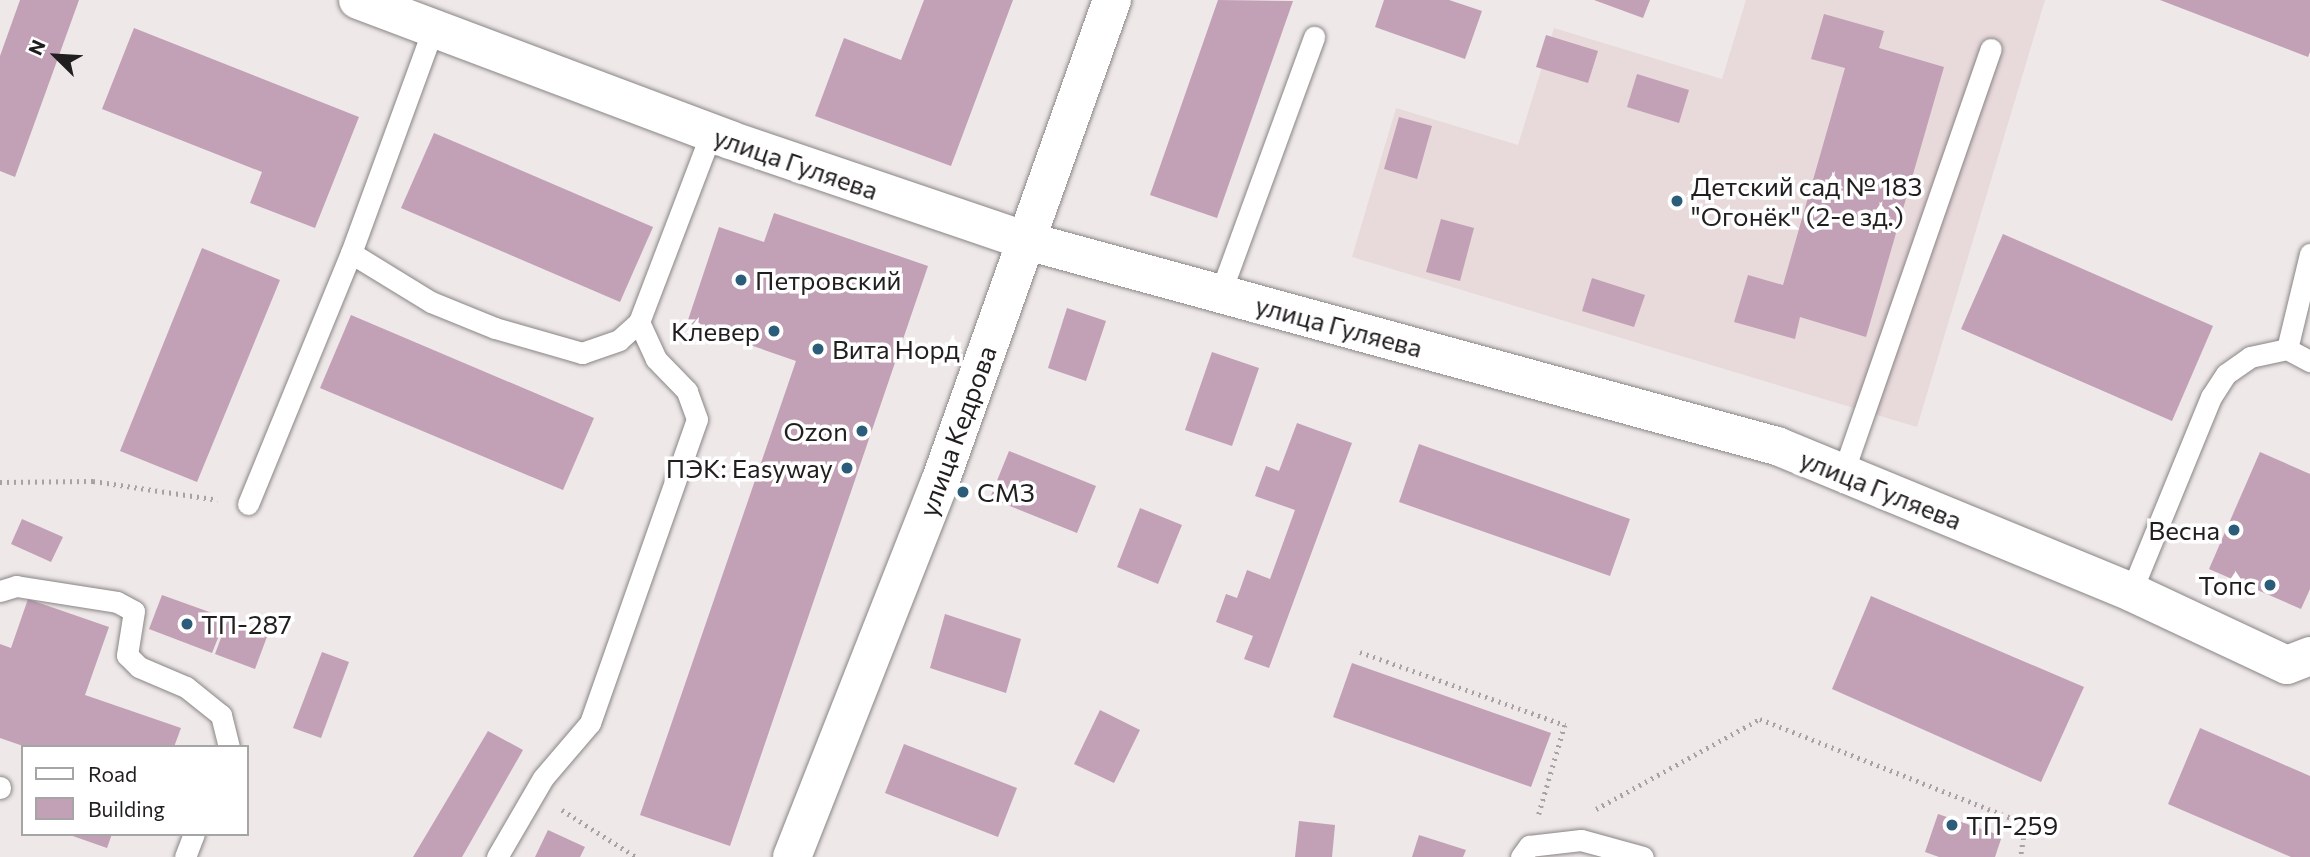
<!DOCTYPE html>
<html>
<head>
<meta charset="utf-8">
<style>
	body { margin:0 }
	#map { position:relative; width:2310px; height:857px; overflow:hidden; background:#eee8e9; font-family:Commissioner,sans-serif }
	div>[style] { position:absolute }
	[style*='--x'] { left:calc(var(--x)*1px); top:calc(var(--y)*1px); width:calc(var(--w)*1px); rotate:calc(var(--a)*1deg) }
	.built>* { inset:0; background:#e8d9db }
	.building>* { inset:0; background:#c2a0b5 }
	.path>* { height:4.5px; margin-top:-2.25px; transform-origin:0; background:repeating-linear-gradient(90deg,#a7a2a3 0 2px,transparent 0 7px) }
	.roads { filter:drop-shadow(0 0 2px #8a8585) drop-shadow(0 0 2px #8a8585) }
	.service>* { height:21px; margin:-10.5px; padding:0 10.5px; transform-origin:10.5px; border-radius:10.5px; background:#fff }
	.minor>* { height:38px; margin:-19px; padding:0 19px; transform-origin:19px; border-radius:19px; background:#fff }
	.secondary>* { height:38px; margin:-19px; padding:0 19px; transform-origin:19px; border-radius:19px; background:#fff }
	.dots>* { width:19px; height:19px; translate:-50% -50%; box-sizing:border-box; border:4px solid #fff; border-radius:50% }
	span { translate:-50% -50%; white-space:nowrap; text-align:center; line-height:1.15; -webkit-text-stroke:7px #fff; paint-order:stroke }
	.street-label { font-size:26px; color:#211e1f }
	.poi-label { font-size:26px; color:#211e1f }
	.left { translate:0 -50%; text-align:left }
	.right { translate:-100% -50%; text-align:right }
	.legend { position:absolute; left:21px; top:745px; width:228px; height:91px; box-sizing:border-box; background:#fff; border:2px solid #a6a5a5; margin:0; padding:9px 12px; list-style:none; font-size:21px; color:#211e1f }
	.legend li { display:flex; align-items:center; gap:14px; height:35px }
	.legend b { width:35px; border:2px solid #a6a5a5 }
	.north { position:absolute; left:21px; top:21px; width:70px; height:70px; -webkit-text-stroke:5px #fff; paint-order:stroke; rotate:294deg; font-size:19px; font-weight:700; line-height:28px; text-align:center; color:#211e1f }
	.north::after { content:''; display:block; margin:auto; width:24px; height:32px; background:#211e1f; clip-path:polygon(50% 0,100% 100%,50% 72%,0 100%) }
</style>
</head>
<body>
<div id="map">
	<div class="built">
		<div style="clip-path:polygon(1746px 0,2045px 0,1917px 427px,1352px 257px,1396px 108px,1518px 145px,1554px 28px,1722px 79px)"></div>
	</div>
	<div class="building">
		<div style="clip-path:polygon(20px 0,79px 0,15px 177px,0 171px,0 56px)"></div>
		<div style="clip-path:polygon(924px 0,1013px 0,951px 166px,815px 116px,844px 38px,901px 60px)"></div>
		<div style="clip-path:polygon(1218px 0,1293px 1px,1217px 218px,1150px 195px)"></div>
		<div style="clip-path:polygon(1384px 0,1449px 0,1482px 11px,1465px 59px,1375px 27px)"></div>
		<div style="clip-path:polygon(1594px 0,1650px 0,1643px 18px)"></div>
		<div style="clip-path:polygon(2160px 0,2310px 0,2310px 52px,2308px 57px)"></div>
		<div style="clip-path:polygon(1824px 14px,1884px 31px,1879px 48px,1944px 67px,1866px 337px,1800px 317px,1795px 339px,1734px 322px,1748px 275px,1783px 285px,1845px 68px,1811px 59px)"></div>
		<div style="clip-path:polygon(134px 28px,359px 117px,315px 228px,250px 203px,262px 172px,102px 109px)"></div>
		<div style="clip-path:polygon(1546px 35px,1598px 51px,1588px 83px,1536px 67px)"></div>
		<div style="clip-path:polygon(1637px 74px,1689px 90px,1679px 123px,1627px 107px)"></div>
		<div style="clip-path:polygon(1399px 117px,1432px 126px,1417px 179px,1384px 169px)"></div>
		<div style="clip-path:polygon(434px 133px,653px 227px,620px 302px,401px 208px)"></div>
		<div style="clip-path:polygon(774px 213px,928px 266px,730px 846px,640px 815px,796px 361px,687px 323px,719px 227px,764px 242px)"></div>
		<div style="clip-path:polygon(1441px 219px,1474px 228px,1460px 281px,1426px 272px)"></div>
		<div style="clip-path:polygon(2003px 234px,2213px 326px,2172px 421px,1961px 329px)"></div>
		<div style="clip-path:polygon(202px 248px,280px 280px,197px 482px,120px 451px)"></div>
		<div style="clip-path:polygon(1592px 278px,1645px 295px,1634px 327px,1582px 311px)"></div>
		<div style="clip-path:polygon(1067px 308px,1106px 321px,1086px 381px,1048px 368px)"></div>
		<div style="clip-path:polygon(351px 315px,594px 418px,563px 490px,320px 388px)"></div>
		<div style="clip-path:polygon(1212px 352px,1259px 368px,1232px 446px,1185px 430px)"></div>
		<div style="clip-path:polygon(1297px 423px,1352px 443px,1269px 668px,1244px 659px,1253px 636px,1216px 622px,1226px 594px,1237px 598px,1247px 570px,1270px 579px,1295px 510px,1255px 496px,1266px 466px,1279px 471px)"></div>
		<div style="clip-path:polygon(1419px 444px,1630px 519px,1610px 576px,1399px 502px)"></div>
		<div style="clip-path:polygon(1009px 451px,1096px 486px,1077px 533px,990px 498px)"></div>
		<div style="clip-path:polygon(2260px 452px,2310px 474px,2310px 589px,2301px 609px,2209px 569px)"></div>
		<div style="clip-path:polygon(1140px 508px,1182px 525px,1158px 584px,1117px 567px)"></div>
		<div style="clip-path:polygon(22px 519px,63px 537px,51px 562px,11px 544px)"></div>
		<div style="clip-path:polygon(162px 595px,226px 618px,212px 653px,149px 629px)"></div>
		<div style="clip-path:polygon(1871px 596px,2084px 687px,2041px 782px,1832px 689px)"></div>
		<div style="clip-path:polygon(28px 599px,109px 627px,85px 695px,181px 728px,174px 747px,26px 747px,0 738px,0 644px,11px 648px)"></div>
		<div style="clip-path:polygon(945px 614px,1021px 639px,1006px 693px,930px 668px)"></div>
		<div style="clip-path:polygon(228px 619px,268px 634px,255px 669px,215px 654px)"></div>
		<div style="clip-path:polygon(322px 652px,349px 662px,321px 738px,293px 728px)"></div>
		<div style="clip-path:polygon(1352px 663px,1551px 733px,1531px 787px,1333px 717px)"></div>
		<div style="clip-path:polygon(1100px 710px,1140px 730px,1114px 783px,1074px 764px)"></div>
		<div style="clip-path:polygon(2200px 728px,2310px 776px,2310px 857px,2291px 857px,2168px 804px)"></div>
		<div style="clip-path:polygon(488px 731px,523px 750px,462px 857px,413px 857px)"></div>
		<div style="clip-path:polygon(904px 744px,1017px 788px,998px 837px,885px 793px)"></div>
		<div style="clip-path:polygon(1938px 814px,2002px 836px,1995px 857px,1939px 857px,1925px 852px)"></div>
		<div style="clip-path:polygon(1299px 821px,1335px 825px,1332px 857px,1295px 857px)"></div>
		<div style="clip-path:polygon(548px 830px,585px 847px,580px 857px,535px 857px)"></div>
		<div style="clip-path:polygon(67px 834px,112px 834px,107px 848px)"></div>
		<div style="clip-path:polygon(1419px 835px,1466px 850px,1463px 857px,1412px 857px)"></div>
	</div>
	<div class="path">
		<div style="--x:0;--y:482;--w:93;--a:-0.6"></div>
		<div style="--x:93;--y:481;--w:126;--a:8.6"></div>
		<div style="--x:1360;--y:652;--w:218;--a:19.6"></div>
		<div style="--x:1565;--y:725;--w:93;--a:106.3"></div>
		<div style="--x:1596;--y:809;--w:187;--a:-28.8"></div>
		<div style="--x:1760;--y:719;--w:286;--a:21.5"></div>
		<div style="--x:2026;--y:824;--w:33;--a:99"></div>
		<div style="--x:562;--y:810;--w:88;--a:32.4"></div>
	</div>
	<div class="roads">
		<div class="service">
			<div style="--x:433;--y:29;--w:239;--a:110.1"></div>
			<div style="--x:351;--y:253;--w:94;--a:31.5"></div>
			<div style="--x:431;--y:302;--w:69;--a:22.1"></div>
			<div style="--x:495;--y:328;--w:91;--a:16"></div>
			<div style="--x:582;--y:353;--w:39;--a:-19"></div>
			<div style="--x:619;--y:340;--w:27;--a:-42"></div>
			<div style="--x:639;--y:322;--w:202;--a:-69.1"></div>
			<div style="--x:1220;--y:294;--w:274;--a:-69.9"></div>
			<div style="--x:2287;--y:349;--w:98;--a:-76.4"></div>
			<div style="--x:1843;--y:473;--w:449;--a:-70.8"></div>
			<div style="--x:248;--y:504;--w:271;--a:-67.7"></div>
			<div style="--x:0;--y:591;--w:17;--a:-17"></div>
			<div style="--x:16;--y:586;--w:102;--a:9"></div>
			<div style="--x:117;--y:602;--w:19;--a:28"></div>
			<div style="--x:134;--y:611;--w:45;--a:99"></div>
			<div style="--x:127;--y:655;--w:17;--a:45"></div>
			<div style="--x:139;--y:667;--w:51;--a:23.1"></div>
			<div style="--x:186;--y:687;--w:45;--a:38.7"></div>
			<div style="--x:221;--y:715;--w:33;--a:76"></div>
			<div style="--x:2131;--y:592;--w:211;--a:-67.7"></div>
			<div style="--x:2211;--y:397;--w:27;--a:-57"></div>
			<div style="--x:2226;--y:374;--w:29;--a:-35"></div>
			<div style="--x:2250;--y:357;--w:38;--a:-12"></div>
			<div style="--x:2287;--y:349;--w:26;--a:28"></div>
			<div style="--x:0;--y:787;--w:1;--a:90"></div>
			<div style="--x:185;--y:857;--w:25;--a:-69"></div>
			<div style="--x:497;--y:857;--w:91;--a:-59.8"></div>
			<div style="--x:543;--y:778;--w:72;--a:-49.5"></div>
			<div style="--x:590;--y:723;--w:322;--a:-70.6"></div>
			<div style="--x:697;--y:419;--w:30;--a:-110"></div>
			<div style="--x:687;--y:391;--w:45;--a:-134.1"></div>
			<div style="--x:656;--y:359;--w:41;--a:-114.7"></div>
			<div style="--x:1521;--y:857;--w:14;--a:-54"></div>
			<div style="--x:1529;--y:846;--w:52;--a:-6.6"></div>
			<div style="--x:1581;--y:840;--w:64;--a:15.3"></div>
		</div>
		<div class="minor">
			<div style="--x:358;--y:0;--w:397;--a:20.6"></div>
			<div style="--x:730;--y:140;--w:314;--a:18.8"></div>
			<div style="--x:1027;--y:241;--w:778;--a:15.29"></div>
			<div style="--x:1777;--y:446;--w:383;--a:22.4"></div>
			<div style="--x:2131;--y:592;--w:172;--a:25.1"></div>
			<div style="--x:2287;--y:665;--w:25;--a:-21"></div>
		</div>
		<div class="secondary">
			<div style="--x:792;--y:857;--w:403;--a:-68.5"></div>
			<div style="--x:940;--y:482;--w:512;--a:-70.36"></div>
		</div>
	</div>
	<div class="dots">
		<div style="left:1677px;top:201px;background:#2b5c7a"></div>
		<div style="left:741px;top:280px;background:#2b5c7a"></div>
		<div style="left:774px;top:331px;background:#2b5c7a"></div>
		<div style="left:818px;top:349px;background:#2b5c7a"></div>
		<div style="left:862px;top:431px;background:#2b5c7a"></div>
		<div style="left:847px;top:468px;background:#2b5c7a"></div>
		<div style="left:963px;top:492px;background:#2b5c7a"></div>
		<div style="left:2234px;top:530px;background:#2b5c7a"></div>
		<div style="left:2270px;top:585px;background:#2b5c7a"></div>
		<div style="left:187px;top:624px;background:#2b5c7a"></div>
		<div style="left:1952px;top:825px;background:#2b5c7a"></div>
	</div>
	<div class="street-label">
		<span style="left:796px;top:163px;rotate:19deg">улица Гуляева</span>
		<span style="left:1339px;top:326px;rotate:15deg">улица Гуляева</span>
		<span style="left:957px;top:431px;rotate:-70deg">улица Кедрова</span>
		<span style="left:1881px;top:489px;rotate:22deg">улица Гуляева</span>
	</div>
	<div class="poi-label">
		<span class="left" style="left:1691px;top:201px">Детский сад № 183<br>"Огонёк" (2-е зд.)</span>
		<span class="left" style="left:755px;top:280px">Петровский</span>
		<span class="right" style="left:760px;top:331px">Клевер</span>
		<span class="left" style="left:832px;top:349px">Вита Норд</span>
		<span class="right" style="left:848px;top:431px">Ozon</span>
		<span class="right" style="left:833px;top:468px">ПЭК: Easyway</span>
		<span class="left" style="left:977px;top:492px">СМЗ</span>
		<span class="right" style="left:2220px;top:530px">Весна</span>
		<span class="right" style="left:2256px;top:585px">Топс</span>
		<span class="left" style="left:201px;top:624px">ТП-287</span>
		<span class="left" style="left:1966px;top:825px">ТП-259</span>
	</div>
	<ul class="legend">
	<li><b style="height:9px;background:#fff"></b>Road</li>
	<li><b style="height:19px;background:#c2a0b5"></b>Building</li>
	</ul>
	<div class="north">N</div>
</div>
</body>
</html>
